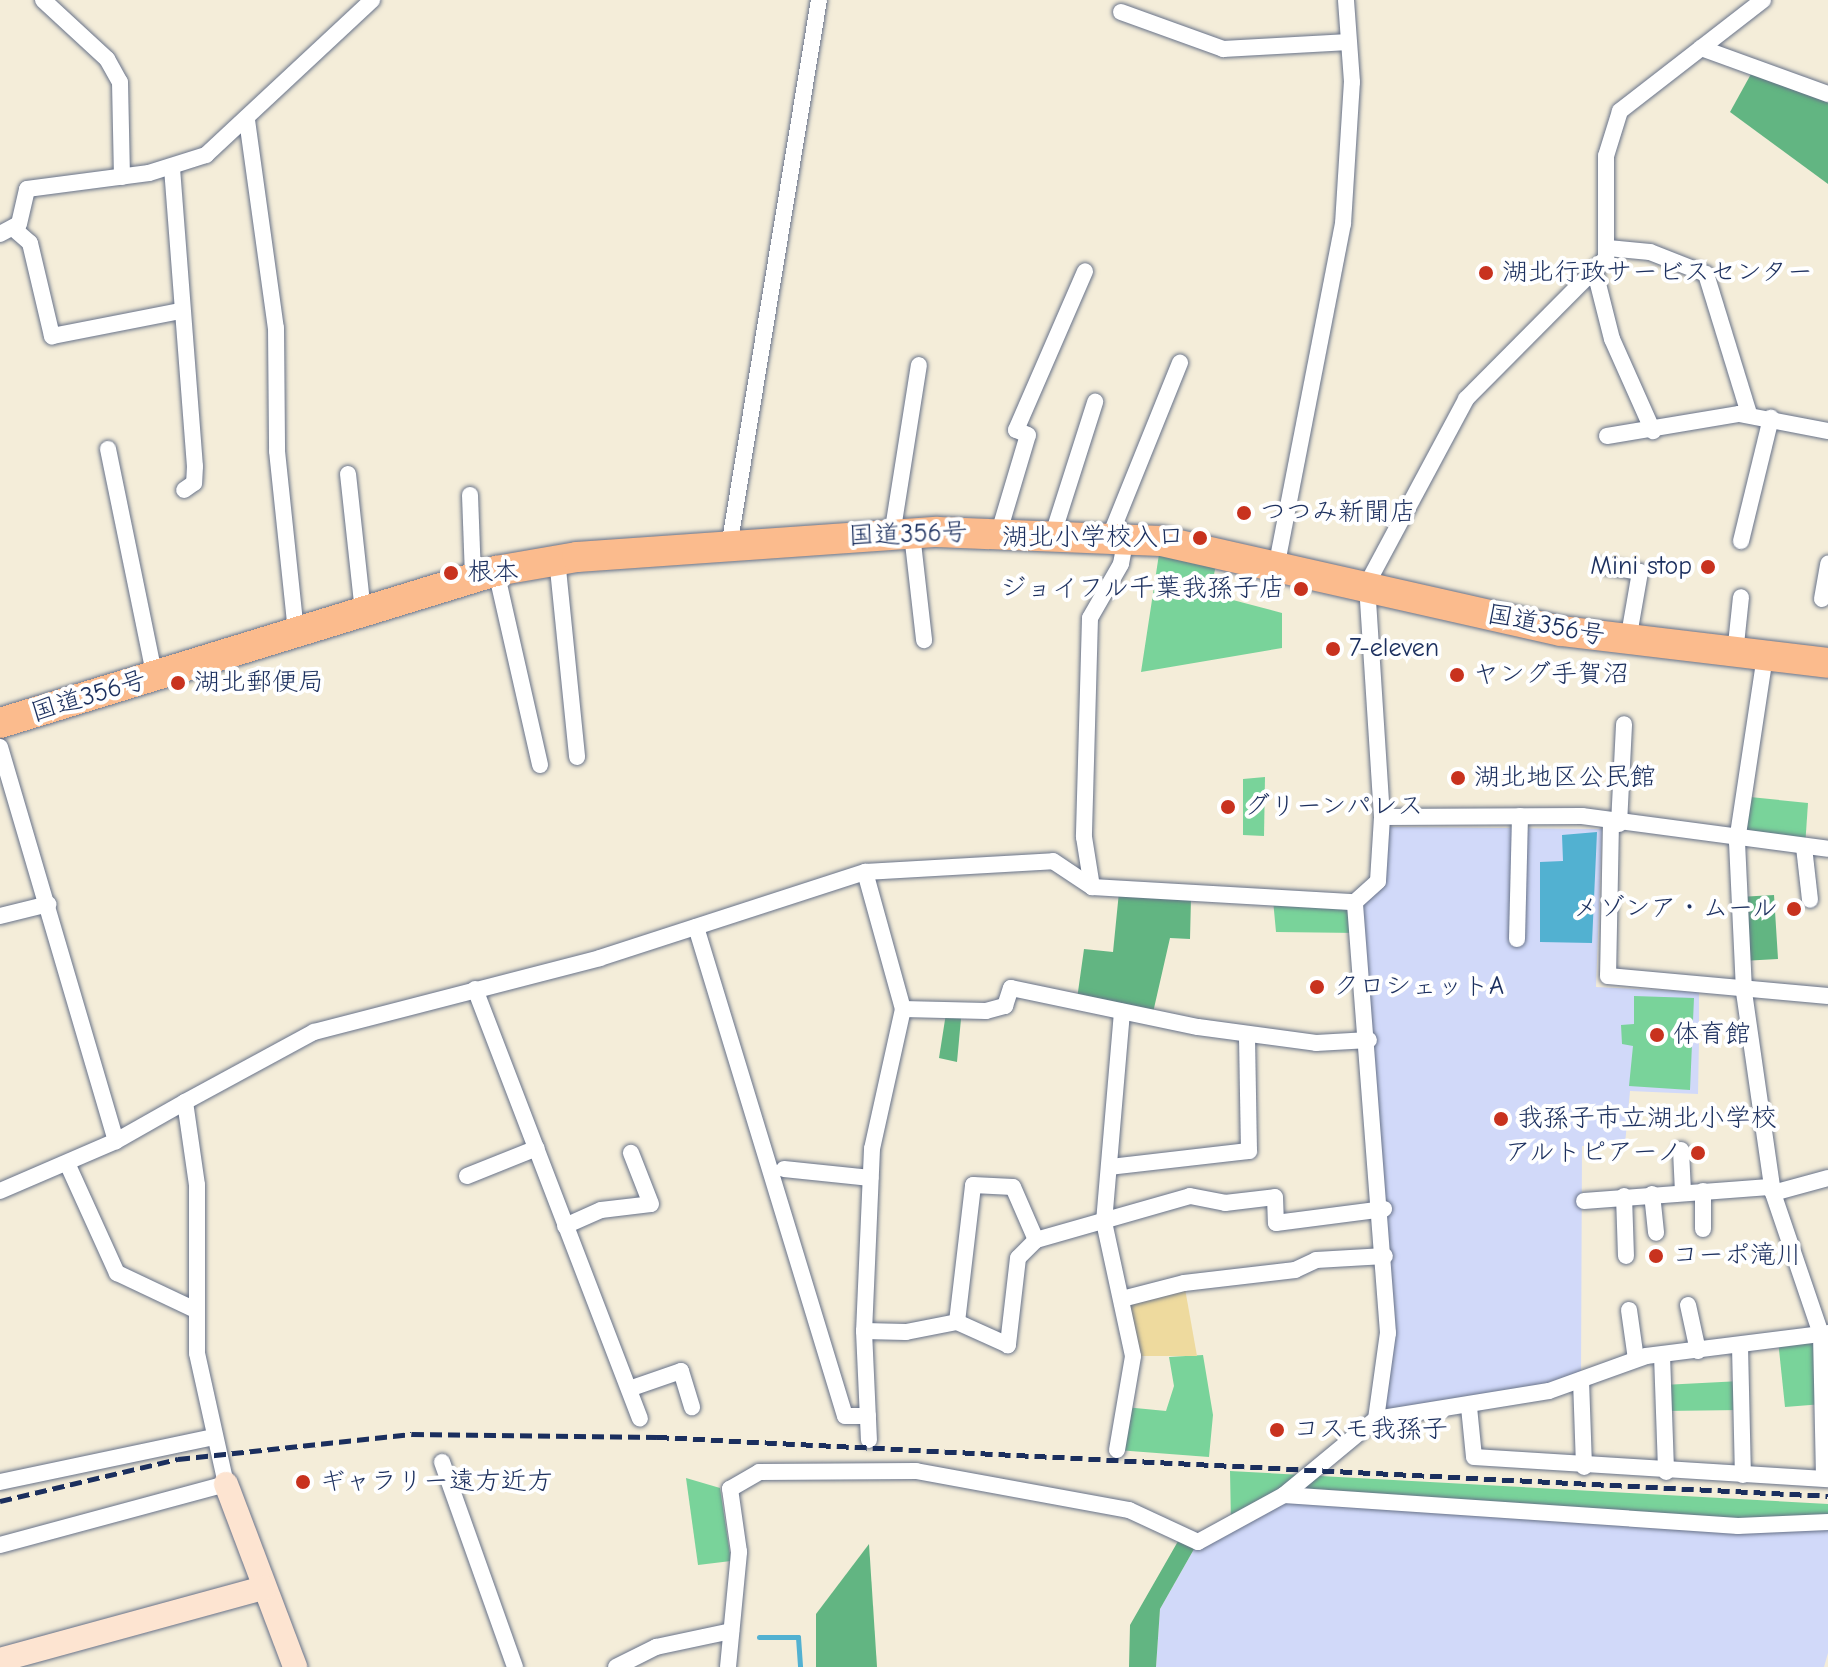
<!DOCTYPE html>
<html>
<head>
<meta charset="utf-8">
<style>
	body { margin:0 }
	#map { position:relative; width:1828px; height:1667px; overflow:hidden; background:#f4edd9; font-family:"Comic Neue","Klee One",sans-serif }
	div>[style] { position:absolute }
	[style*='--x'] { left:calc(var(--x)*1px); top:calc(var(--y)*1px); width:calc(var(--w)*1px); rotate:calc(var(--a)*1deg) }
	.built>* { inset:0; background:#d1d9f9 }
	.green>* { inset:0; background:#79d39a }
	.forest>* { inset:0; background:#62b582 }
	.sand>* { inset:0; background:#eeda9e }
	.water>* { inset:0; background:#52b1d1 }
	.stream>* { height:5px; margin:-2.5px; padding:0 2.5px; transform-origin:2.5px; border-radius:2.5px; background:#52b1d1 }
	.roads { filter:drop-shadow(0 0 2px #677289) drop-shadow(0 0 2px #677289) }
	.street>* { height:16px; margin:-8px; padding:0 8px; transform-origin:8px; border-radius:8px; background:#fff }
	.secondary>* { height:24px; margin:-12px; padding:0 12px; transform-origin:12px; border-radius:12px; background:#fde4d1 }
	.highway>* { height:30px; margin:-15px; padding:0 15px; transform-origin:15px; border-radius:15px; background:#fbbb8d }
	.rail>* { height:5px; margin-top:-2.5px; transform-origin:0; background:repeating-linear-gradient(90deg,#1b2f5e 0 12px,transparent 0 18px) }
	.dots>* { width:22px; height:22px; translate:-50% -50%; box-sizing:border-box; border:4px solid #fff; border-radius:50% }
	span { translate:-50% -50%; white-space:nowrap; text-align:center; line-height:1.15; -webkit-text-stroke:8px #fff; paint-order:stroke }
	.poi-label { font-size:26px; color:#1b2f5e }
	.left { translate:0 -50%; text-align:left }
	.right { translate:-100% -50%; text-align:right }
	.street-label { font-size:26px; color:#1b2f5e }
</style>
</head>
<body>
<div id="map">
	<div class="built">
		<div style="clip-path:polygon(1388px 827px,1602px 829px,1596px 987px,1699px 992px,1699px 1041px,1698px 1094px,1630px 1091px,1625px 1144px,1582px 1146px,1581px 1380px,1376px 1419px,1388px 1333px,1355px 902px,1378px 881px)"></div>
		<div style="clip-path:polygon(1284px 1495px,1828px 1522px,1828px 1653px,1824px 1667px,1156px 1667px,1160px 1609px,1198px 1542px)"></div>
	</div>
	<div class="green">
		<div style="clip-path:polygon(1161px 541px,1219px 550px,1210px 594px,1282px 613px,1282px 648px,1141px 672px)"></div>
		<div style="clip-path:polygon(1265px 777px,1264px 836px,1243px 835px,1243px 779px)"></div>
		<div style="clip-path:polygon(1750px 797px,1808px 803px,1805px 847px,1737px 842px)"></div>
		<div style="clip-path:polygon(1273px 900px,1355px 902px,1358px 933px,1276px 932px)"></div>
		<div style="clip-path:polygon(1634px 996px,1694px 998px,1690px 1090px,1629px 1086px,1633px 1046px,1622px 1044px,1621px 1025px,1634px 1024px)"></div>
		<div style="clip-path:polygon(1821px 1334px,1823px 1404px,1785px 1407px,1778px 1340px)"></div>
		<div style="clip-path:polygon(1203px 1355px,1213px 1415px,1209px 1457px,1117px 1450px,1125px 1407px,1166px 1411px,1174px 1386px,1169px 1357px)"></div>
		<div style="clip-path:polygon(1741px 1381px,1741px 1410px,1664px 1411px,1663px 1385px)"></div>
		<div style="clip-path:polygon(1230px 1471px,1828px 1504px,1828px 1522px,1738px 1526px,1284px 1495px,1231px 1524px)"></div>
		<div style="clip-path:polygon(686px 1478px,720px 1488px,731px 1561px,698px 1565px)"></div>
	</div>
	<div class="forest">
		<div style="clip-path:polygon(1751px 74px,1828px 102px,1828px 184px,1730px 112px)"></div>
		<div style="clip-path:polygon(1119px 892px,1191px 898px,1190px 939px,1170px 938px,1152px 1017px,1077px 999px,1084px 949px,1113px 952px)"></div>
		<div style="clip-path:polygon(1774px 895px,1778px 959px,1742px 961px,1739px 897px)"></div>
		<div style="clip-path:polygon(947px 1007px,962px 1008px,957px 1062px,939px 1058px)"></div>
		<div style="clip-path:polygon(1181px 1536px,1198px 1542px,1160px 1609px,1156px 1667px,1129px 1667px,1130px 1625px)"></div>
		<div style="clip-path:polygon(869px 1544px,877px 1667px,816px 1667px,816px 1614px)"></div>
	</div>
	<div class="sand">
		<div style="clip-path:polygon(1184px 1283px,1197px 1356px,1133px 1356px,1122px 1299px)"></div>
	</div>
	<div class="water">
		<div style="clip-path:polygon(1597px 832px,1592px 943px,1540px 942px,1540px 862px,1563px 861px,1562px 835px)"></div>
	</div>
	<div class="stream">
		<div style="--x:759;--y:1637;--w:39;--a:0"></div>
		<div style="--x:798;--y:1637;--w:30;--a:86"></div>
	</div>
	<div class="roads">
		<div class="street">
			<div style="--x:43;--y:0;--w:87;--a:42.7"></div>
			<div style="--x:107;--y:59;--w:26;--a:61"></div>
			<div style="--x:120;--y:82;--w:95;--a:88.8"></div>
			<div style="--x:1121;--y:12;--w:109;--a:19.9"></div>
			<div style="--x:1223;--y:49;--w:126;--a:-3.2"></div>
			<div style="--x:1701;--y:48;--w:135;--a:19.9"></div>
			<div style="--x:247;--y:120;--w:210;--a:82.1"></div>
			<div style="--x:276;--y:328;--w:123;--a:89.5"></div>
			<div style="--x:277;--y:451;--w:182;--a:84"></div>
			<div style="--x:172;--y:168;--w:299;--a:85.6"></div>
			<div style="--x:195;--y:466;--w:17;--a:93"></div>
			<div style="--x:194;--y:483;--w:12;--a:145"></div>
			<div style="--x:14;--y:229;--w:21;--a:41"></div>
			<div style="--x:30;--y:243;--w:96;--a:76.7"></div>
			<div style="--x:52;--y:336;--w:131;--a:-11"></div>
			<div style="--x:0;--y:234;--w:21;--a:-28"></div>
			<div style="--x:19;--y:224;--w:36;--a:-77"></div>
			<div style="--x:27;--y:189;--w:123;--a:-7.5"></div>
			<div style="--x:149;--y:173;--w:60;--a:-17.5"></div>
			<div style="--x:206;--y:155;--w:227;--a:-43"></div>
			<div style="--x:1608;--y:248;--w:42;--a:5.4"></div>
			<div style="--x:1650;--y:252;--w:60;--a:21.4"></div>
			<div style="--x:1706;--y:274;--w:146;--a:72.9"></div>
			<div style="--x:1595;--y:272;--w:69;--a:75.8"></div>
			<div style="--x:1612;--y:339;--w:101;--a:66"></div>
			<div style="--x:1607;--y:436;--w:134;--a:-9.5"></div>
			<div style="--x:1739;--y:414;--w:91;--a:10.8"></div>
			<div style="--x:108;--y:449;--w:233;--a:78.4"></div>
			<div style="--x:348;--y:474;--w:138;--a:83.8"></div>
			<div style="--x:470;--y:495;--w:83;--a:87.9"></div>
			<div style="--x:999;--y:532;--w:101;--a:-73.4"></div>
			<div style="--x:1028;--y:435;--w:13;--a:-157"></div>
			<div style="--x:1016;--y:430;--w:173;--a:-66.5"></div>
			<div style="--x:912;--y:534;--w:107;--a:83.5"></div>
			<div style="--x:1053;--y:534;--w:139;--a:-72.3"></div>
			<div style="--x:892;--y:535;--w:172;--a:-81"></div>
			<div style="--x:1110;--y:536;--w:187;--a:-68"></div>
			<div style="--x:1126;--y:538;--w:26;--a:101"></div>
			<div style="--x:1121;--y:564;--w:62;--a:119.9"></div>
			<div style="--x:1090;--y:618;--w:219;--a:91.6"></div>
			<div style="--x:1084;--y:837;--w:51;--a:80.9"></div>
			<div style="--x:1092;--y:887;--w:263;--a:3.3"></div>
			<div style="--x:1355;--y:902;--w:31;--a:-42"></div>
			<div style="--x:1378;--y:881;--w:64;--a:-86.4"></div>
			<div style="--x:1382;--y:817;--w:233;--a:-93.7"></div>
			<div style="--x:1367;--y:584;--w:210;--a:-61.8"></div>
			<div style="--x:1466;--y:399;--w:199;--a:-45.2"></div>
			<div style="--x:1606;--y:258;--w:102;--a:-90"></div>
			<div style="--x:1606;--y:156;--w:47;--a:-72.7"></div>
			<div style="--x:1620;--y:111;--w:181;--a:-37.8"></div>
			<div style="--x:1741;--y:541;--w:127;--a:-76.3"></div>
			<div style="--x:729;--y:547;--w:554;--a:-80.66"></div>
			<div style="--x:557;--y:559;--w:199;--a:84.2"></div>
			<div style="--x:1277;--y:563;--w:345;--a:-79"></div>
			<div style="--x:1343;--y:224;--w:142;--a:-86.4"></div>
			<div style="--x:1352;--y:82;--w:82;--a:-94.2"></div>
			<div style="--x:1603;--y:566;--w:37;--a:9"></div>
			<div style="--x:1640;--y:572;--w:70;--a:99.9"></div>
			<div style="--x:496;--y:571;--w:199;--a:77.2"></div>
			<div style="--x:1822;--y:599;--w:36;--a:-80"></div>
			<div style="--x:1735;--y:654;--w:57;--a:-84"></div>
			<div style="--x:1765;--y:656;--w:188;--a:98.6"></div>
			<div style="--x:1737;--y:842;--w:150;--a:87.3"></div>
			<div style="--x:1744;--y:992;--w:203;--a:81.8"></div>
			<div style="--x:1773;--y:1193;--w:149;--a:71.2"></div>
			<div style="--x:1821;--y:1334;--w:144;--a:88.8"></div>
			<div style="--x:0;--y:747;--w:411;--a:73.6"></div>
			<div style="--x:1382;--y:817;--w:200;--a:-0.3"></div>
			<div style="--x:1582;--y:816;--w:248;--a:7.6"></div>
			<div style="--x:1611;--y:822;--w:154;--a:91.1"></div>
			<div style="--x:1608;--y:976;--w:221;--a:5.2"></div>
			<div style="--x:1619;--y:824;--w:100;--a:-87.1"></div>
			<div style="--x:1804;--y:847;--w:53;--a:83.5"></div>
			<div style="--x:865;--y:872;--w:142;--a:74.5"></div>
			<div style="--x:903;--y:1009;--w:143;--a:102.5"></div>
			<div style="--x:872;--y:1149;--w:182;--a:92.5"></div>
			<div style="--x:864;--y:1331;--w:109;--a:87.4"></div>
			<div style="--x:0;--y:916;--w:50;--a:-13.8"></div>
			<div style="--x:696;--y:927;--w:511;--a:73.05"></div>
			<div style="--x:845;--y:1416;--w:23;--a:0"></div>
			<div style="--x:1517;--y:939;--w:123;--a:-88.6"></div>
			<div style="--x:475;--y:989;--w:460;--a:69"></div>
			<div style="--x:903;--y:1009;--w:83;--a:1.4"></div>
			<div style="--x:986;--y:1011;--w:20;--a:-15"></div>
			<div style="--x:1005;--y:1006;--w:19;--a:-72"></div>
			<div style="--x:1011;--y:988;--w:191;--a:11.8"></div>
			<div style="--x:1198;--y:1027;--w:119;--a:7.7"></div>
			<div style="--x:1316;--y:1043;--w:53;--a:-3.2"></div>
			<div style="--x:1681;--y:1150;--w:43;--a:87.3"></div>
			<div style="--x:67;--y:1163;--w:121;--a:65.6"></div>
			<div style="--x:117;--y:1273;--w:84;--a:25.3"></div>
			<div style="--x:1110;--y:1167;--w:140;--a:-6.6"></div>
			<div style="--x:1249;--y:1151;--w:117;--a:-91"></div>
			<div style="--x:784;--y:1169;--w:87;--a:5.9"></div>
			<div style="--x:467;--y:1176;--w:75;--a:-21.8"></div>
			<div style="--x:0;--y:1191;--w:126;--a:-23.3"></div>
			<div style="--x:116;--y:1141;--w:79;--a:-29.5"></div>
			<div style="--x:1703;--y:1191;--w:38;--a:90"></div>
			<div style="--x:1773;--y:1193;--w:57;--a:-15.3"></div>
			<div style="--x:1652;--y:1194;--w:39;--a:84"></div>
			<div style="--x:1624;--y:1196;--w:60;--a:88.1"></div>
			<div style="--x:1584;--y:1201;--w:189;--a:-4.3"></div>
			<div style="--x:565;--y:1226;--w:39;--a:-24"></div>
			<div style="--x:601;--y:1210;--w:50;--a:-6.8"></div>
			<div style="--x:651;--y:1204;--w:55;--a:-111.4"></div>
			<div style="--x:1036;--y:1240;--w:25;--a:135"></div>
			<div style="--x:1018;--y:1258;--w:88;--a:96.6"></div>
			<div style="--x:1008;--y:1345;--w:56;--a:-155.7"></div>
			<div style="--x:957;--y:1322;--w:138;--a:-83.3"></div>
			<div style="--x:973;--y:1185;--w:40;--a:2.9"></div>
			<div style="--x:1013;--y:1187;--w:58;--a:66.5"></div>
			<div style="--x:1036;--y:1240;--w:160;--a:-15.9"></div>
			<div style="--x:1190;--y:1196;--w:36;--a:11"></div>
			<div style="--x:1225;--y:1203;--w:50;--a:-6.8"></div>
			<div style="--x:1275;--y:1197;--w:26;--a:88"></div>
			<div style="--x:1276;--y:1223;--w:109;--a:-7.4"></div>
			<div style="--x:1122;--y:1299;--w:64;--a:-14.5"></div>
			<div style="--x:1184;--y:1283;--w:112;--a:-6.7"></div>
			<div style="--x:1295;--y:1270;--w:23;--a:-25"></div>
			<div style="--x:1316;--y:1260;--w:69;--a:-3.3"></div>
			<div style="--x:1688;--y:1305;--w:47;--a:77.7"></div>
			<div style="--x:1629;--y:1310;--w:49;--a:81.9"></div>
			<div style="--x:864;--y:1331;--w:42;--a:1.4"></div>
			<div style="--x:906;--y:1332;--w:52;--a:-11.1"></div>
			<div style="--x:1740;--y:1346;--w:129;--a:88.7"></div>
			<div style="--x:1662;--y:1355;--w:117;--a:88"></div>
			<div style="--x:1581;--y:1380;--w:87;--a:88"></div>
			<div style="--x:629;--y:1389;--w:55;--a:-19.1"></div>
			<div style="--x:681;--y:1371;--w:38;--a:73"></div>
			<div style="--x:1469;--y:1407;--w:50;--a:84.3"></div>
			<div style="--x:1474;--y:1457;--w:355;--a:3.6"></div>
			<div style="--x:1376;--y:1419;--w:175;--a:-9.2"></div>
			<div style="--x:1549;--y:1391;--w:103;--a:-19.8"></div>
			<div style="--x:1646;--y:1356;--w:183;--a:-7.2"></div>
			<div style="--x:1117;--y:1450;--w:95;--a:-80.3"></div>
			<div style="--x:1133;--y:1356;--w:137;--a:-102.2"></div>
			<div style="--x:1104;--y:1222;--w:211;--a:-85.1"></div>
			<div style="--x:442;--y:1462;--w:218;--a:70.4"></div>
			<div style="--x:0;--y:1482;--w:219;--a:-11.9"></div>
			<div style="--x:1284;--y:1495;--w:119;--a:-39.6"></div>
			<div style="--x:1376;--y:1419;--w:87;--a:-82.1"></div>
			<div style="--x:1388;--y:1333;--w:432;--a:-94.4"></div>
			<div style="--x:0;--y:1545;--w:234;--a:-15.1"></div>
			<div style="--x:226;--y:1484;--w:134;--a:-102.5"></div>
			<div style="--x:197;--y:1353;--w:168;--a:-90"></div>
			<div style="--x:197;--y:1185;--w:84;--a:-98.2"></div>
			<div style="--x:185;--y:1102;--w:147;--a:-28.5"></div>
			<div style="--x:314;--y:1032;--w:295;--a:-14.5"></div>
			<div style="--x:600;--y:958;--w:279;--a:-18"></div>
			<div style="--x:865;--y:872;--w:188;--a:-3.3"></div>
			<div style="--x:1053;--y:861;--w:47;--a:33.7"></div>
			<div style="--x:616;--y:1667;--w:45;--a:-26.6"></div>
			<div style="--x:656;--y:1647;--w:77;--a:-12"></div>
			<div style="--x:728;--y:1667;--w:116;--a:-84.5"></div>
			<div style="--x:739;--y:1552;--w:64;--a:-98.1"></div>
			<div style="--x:730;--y:1489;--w:34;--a:-30"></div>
			<div style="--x:759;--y:1472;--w:157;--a:-0.4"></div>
			<div style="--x:916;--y:1471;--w:217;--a:10.4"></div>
			<div style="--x:1129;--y:1510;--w:76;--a:24.9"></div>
			<div style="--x:1198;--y:1542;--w:98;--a:-28.7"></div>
			<div style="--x:1284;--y:1495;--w:455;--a:3.9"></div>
			<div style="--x:1738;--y:1526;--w:90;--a:-2.5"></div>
		</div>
		<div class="secondary">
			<div style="--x:226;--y:1484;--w:196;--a:69.3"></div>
			<div style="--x:0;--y:1660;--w:274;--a:-15.3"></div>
		</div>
		<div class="highway">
			<div style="--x:0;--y:723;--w:519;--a:-17.04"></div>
			<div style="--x:496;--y:571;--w:82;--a:-9.8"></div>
			<div style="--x:577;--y:557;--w:361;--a:-4"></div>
			<div style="--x:937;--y:532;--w:224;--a:2.3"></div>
			<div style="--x:1161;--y:541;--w:410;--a:12.7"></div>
			<div style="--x:1561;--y:631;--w:269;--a:6.8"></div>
		</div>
	</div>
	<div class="rail">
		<div style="--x:0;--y:1501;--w:183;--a:-13.3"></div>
		<div style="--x:178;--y:1459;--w:235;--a:-6.1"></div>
		<div style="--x:412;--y:1434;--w:245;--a:0.7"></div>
		<div style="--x:657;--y:1437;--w:1172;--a:2.88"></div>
	</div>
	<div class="dots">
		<div style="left:1486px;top:273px;background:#c8321e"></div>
		<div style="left:1244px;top:513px;background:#c8321e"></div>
		<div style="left:1200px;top:538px;background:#c8321e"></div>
		<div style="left:1708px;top:567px;background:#c8321e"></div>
		<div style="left:451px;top:573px;background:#c8321e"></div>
		<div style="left:1301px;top:589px;background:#c8321e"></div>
		<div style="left:1333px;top:649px;background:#c8321e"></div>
		<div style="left:1457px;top:675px;background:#c8321e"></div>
		<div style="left:178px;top:683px;background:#c8321e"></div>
		<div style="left:1458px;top:778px;background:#c8321e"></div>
		<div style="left:1228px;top:807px;background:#c8321e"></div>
		<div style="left:1794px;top:909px;background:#c8321e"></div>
		<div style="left:1317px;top:987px;background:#c8321e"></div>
		<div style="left:1657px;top:1035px;background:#c8321e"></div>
		<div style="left:1501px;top:1119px;background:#c8321e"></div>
		<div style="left:1698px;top:1153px;background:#c8321e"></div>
		<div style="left:1656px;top:1256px;background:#c8321e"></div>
		<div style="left:1277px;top:1430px;background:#c8321e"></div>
		<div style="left:303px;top:1482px;background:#c8321e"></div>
	</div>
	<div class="poi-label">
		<span class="left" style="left:1502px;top:273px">湖北行政サービスセンター</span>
		<span class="left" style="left:1260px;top:513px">つつみ新聞店</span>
		<span class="right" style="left:1184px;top:538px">湖北小学校入口</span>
		<span class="right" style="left:1692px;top:567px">Mini stop</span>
		<span class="left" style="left:467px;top:573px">根本</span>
		<span class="right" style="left:1285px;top:589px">ジョイフル千葉我孫子店</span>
		<span class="left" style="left:1349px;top:649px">7-eleven</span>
		<span class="left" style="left:1473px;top:675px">ヤング手賀沼</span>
		<span class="left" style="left:194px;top:683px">湖北郵便局</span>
		<span class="left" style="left:1474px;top:778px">湖北地区公民館</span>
		<span class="left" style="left:1244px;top:807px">グリーンパレス</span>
		<span class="right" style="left:1778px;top:909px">メゾンア・ムール</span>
		<span class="left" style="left:1333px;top:987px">クロシェットA</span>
		<span class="left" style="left:1673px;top:1035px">体育館</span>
		<span class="left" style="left:1517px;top:1119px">我孫子市立湖北小学校</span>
		<span class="right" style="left:1682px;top:1153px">アルトピアーノ</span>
		<span class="left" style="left:1672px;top:1256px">コーポ滝川</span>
		<span class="left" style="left:1293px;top:1430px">コスモ我孫子</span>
		<span class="left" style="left:319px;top:1482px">ギャラリー遠方近方</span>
	</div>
	<div class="street-label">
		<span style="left:908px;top:535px;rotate:-2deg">国道356号</span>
		<span style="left:1546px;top:626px;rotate:11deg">国道356号</span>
		<span style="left:89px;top:697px;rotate:-17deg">国道356号</span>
	</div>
</div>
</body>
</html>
